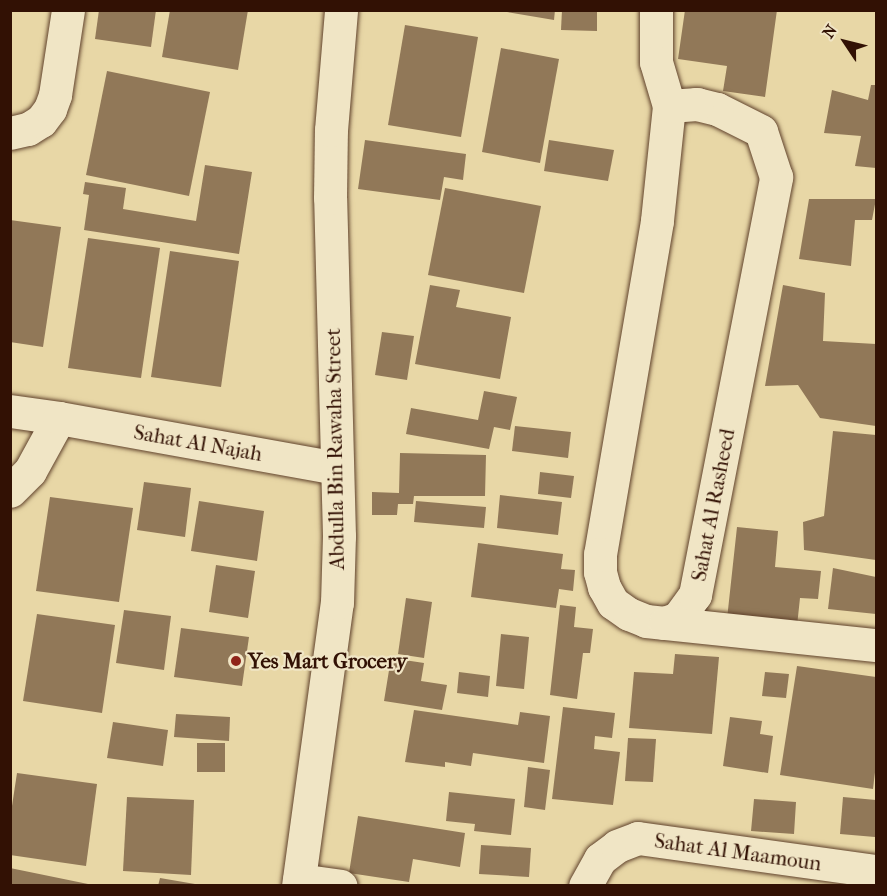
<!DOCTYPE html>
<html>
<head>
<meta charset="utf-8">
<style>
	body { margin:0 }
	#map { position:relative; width:887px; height:896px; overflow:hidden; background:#e8d7a6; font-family:"IM FELL French Canon",serif }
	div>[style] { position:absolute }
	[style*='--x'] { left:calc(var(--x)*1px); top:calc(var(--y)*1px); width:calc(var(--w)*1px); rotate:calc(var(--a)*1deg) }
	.building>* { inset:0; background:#917858 }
	.roads { filter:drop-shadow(0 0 2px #60422c) drop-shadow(0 0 2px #60422c) }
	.minor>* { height:33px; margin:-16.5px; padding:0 16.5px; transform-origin:16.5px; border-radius:16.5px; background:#f0e5c5 }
	.dots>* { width:16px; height:16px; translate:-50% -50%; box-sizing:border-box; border:3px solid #f0e5c5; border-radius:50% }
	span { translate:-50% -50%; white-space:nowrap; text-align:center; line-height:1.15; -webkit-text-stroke:4.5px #f0e5c5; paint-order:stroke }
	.street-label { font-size:21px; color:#321104 }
	.poi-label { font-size:21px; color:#321104; font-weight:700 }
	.left { translate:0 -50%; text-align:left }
	.frame { position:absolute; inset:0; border:12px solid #321104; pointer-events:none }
	.north { position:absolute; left:815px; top:12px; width:60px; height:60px; -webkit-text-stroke:4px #f0e5c5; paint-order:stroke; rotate:305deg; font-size:16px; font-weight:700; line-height:24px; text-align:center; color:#321104 }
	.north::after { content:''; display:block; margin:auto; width:21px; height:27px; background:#321104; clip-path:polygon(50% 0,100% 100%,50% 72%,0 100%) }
</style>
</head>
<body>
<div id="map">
	<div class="building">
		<div style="clip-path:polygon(99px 10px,156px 10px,151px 47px,95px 39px)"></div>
		<div style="clip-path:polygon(170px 10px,248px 10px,238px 70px,162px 57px)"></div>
		<div style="clip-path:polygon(495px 10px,555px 10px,554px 20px)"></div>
		<div style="clip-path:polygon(562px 10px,597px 10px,597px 31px,561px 30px)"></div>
		<div style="clip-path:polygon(685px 10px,777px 10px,765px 97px,723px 91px,727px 66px,678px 59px)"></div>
		<div style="clip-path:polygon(405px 25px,478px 37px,461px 137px,388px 125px)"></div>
		<div style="clip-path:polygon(501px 48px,559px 59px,540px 163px,482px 152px)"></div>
		<div style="clip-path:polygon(107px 71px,210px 92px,189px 196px,86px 175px)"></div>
		<div style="clip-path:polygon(871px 85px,876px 85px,876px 168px,855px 166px,861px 136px,824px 133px,832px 90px,868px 100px)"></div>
		<div style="clip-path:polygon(365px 140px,466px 154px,463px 180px,444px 177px,440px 200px,358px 189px)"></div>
		<div style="clip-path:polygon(549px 140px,614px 150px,608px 181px,544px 171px)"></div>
		<div style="clip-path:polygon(205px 165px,252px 172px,239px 254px,84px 230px,89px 195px,83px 194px,85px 182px,126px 188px,123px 209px,196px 221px)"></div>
		<div style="clip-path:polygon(445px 188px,541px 206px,524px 293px,428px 275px)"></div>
		<div style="clip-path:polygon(809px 199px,876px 199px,872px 220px,855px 220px,851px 266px,799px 259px)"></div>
		<div style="clip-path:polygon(10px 220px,61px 227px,43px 347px,10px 342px)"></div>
		<div style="clip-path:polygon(88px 238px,160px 248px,141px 378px,68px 368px)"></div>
		<div style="clip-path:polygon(170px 251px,239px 261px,221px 387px,151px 377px)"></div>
		<div style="clip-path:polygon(430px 285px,460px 290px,456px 307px,511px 317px,500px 379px,415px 364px)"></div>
		<div style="clip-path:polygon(783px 285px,825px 293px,823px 341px,876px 344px,876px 426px,820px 418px,798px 385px,765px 386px)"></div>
		<div style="clip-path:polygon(382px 332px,414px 336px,407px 380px,375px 375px)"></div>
		<div style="clip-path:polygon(484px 391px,517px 397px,510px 430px,494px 427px,489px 449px,406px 434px,411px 408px,478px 420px)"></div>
		<div style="clip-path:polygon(515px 426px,571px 432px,568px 458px,512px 451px)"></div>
		<div style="clip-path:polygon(833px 431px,876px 435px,876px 560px,804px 550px,803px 522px,824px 516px)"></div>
		<div style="clip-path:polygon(400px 453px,486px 455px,485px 496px,414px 496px,413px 504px,398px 504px,397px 515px,372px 515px,372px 492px,399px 493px)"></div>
		<div style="clip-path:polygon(540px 472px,574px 476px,571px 498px,538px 494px)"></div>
		<div style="clip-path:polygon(144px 482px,191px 488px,185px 537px,137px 530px)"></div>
		<div style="clip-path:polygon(500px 495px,562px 502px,558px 535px,497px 528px)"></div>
		<div style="clip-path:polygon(50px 497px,133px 508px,119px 602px,36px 591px)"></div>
		<div style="clip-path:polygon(199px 501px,264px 511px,257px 561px,191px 551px)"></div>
		<div style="clip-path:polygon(416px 501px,486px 507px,484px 528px,414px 522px)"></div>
		<div style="clip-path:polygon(737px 527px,778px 531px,775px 567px,821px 571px,818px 599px,800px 598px,797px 626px,727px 619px)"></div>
		<div style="clip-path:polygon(478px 543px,563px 554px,561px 569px,575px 570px,573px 591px,559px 589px,556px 608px,471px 597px)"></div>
		<div style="clip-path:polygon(216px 565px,255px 571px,248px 618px,209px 612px)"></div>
		<div style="clip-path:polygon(833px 568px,876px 577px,876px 614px,828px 609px)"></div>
		<div style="clip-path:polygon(406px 598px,432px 602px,424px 658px,398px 654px)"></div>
		<div style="clip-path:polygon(560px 605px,576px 607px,574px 627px,593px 629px,590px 653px,583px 653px,577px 699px,550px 695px)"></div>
		<div style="clip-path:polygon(124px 610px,171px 616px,164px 670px,116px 663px)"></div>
		<div style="clip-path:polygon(37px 614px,115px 625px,102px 713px,23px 701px)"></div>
		<div style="clip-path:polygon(181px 628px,249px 637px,242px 686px,174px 677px)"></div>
		<div style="clip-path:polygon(501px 634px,529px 637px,524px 689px,496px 686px)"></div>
		<div style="clip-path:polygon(675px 654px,719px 657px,712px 734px,629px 728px,634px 672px,673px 674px)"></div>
		<div style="clip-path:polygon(391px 658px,424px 663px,421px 681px,447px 685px,442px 710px,384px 701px)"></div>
		<div style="clip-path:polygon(797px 666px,876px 677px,876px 764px,873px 789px,780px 775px)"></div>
		<div style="clip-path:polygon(459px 672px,490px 676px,488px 697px,457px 693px)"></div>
		<div style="clip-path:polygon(765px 672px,789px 674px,786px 698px,762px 696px)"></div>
		<div style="clip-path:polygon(563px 707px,615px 713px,612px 738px,595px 736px,594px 749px,620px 752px,613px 805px,552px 799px)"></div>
		<div style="clip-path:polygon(414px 710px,518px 725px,520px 712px,550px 716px,544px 763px,473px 753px,471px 766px,445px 762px,445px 767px,405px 762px)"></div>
		<div style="clip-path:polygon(176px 714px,230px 717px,229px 741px,174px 737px)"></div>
		<div style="clip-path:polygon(730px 717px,762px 721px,760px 734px,773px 736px,768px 773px,723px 766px)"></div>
		<div style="clip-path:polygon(113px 722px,168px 730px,163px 766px,107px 758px)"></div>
		<div style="clip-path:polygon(628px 738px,656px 739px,653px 782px,625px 781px)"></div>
		<div style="clip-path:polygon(197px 743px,225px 743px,225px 772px,197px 772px)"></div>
		<div style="clip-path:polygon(528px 767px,550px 770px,545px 810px,524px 807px)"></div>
		<div style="clip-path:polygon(17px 773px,97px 784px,86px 866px,10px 855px,10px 819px)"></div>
		<div style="clip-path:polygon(449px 792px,515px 799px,511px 835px,474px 831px,475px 824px,446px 821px)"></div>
		<div style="clip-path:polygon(127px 797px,194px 800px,191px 875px,123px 871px)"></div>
		<div style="clip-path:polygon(843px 797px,876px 800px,875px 837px,840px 834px)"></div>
		<div style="clip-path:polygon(754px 799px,796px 802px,794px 834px,751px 831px)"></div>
		<div style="clip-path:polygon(358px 816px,465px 833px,460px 867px,413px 859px,409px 882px,349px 873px)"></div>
		<div style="clip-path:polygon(481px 845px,531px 848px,529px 877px,479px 874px)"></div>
		<div style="clip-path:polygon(10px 868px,88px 884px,88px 886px,10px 886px)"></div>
		<div style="clip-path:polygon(160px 878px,195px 884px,195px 886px,158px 886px)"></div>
	</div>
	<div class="roads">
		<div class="minor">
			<div style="--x:656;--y:10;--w:52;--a:90"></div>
			<div style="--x:656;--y:62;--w:46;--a:73.5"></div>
			<div style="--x:669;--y:106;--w:116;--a:96"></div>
			<div style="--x:657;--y:221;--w:338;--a:99.7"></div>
			<div style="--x:600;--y:554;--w:18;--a:90"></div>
			<div style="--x:600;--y:572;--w:16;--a:75"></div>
			<div style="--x:604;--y:587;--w:18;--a:61"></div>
			<div style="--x:613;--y:603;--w:19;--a:35"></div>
			<div style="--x:629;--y:614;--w:18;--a:22"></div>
			<div style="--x:646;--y:621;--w:19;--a:6"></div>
			<div style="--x:665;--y:623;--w:14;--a:-21"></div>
			<div style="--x:678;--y:618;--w:29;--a:-54"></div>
			<div style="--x:695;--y:595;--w:426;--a:-79"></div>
			<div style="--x:776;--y:177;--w:48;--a:-108.1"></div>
			<div style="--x:761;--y:131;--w:49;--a:-153.4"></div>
			<div style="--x:717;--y:109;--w:21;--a:-166"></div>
			<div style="--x:697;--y:104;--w:28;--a:176"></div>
			<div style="--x:10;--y:133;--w:18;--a:-13"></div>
			<div style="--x:28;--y:129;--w:15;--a:-32"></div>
			<div style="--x:41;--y:121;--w:15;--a:-53"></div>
			<div style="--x:50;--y:109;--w:15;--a:-70"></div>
			<div style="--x:55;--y:95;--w:86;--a:-81.3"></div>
			<div style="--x:10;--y:411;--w:49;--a:8.1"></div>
			<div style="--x:59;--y:418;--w:60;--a:118.7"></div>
			<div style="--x:30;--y:471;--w:28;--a:135"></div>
			<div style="--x:59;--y:418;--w:282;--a:10.2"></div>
			<div style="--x:665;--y:623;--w:212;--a:6"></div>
			<div style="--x:299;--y:880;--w:42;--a:8.1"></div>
			<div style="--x:298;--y:886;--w:286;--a:-82.2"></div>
			<div style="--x:337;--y:603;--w:67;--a:-88.3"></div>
			<div style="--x:339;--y:536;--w:338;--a:-91.5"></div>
			<div style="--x:330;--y:198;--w:68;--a:-89.2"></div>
			<div style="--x:331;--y:130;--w:120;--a:-85.2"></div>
			<div style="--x:585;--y:886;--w:31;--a:-61"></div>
			<div style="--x:600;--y:859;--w:21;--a:-37"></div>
			<div style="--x:617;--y:846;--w:22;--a:-21"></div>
			<div style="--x:638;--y:838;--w:240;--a:7.9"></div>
		</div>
	</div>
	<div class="dots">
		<div style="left:236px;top:661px;background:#8f2418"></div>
	</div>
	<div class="street-label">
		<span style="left:198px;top:443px;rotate:10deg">Sahat Al Najah</span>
		<span style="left:335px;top:449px;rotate:-91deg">Abdulla Bin Rawaha Street</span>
		<span style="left:713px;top:505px;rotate:-79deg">Sahat Al Rasheed</span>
		<span style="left:738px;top:852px;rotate:8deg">Sahat Al Maamoun</span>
	</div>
	<div class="poi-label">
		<span class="left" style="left:248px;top:661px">Yes Mart Grocery</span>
	</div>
	<div class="frame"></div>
	<div class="north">N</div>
</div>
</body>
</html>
